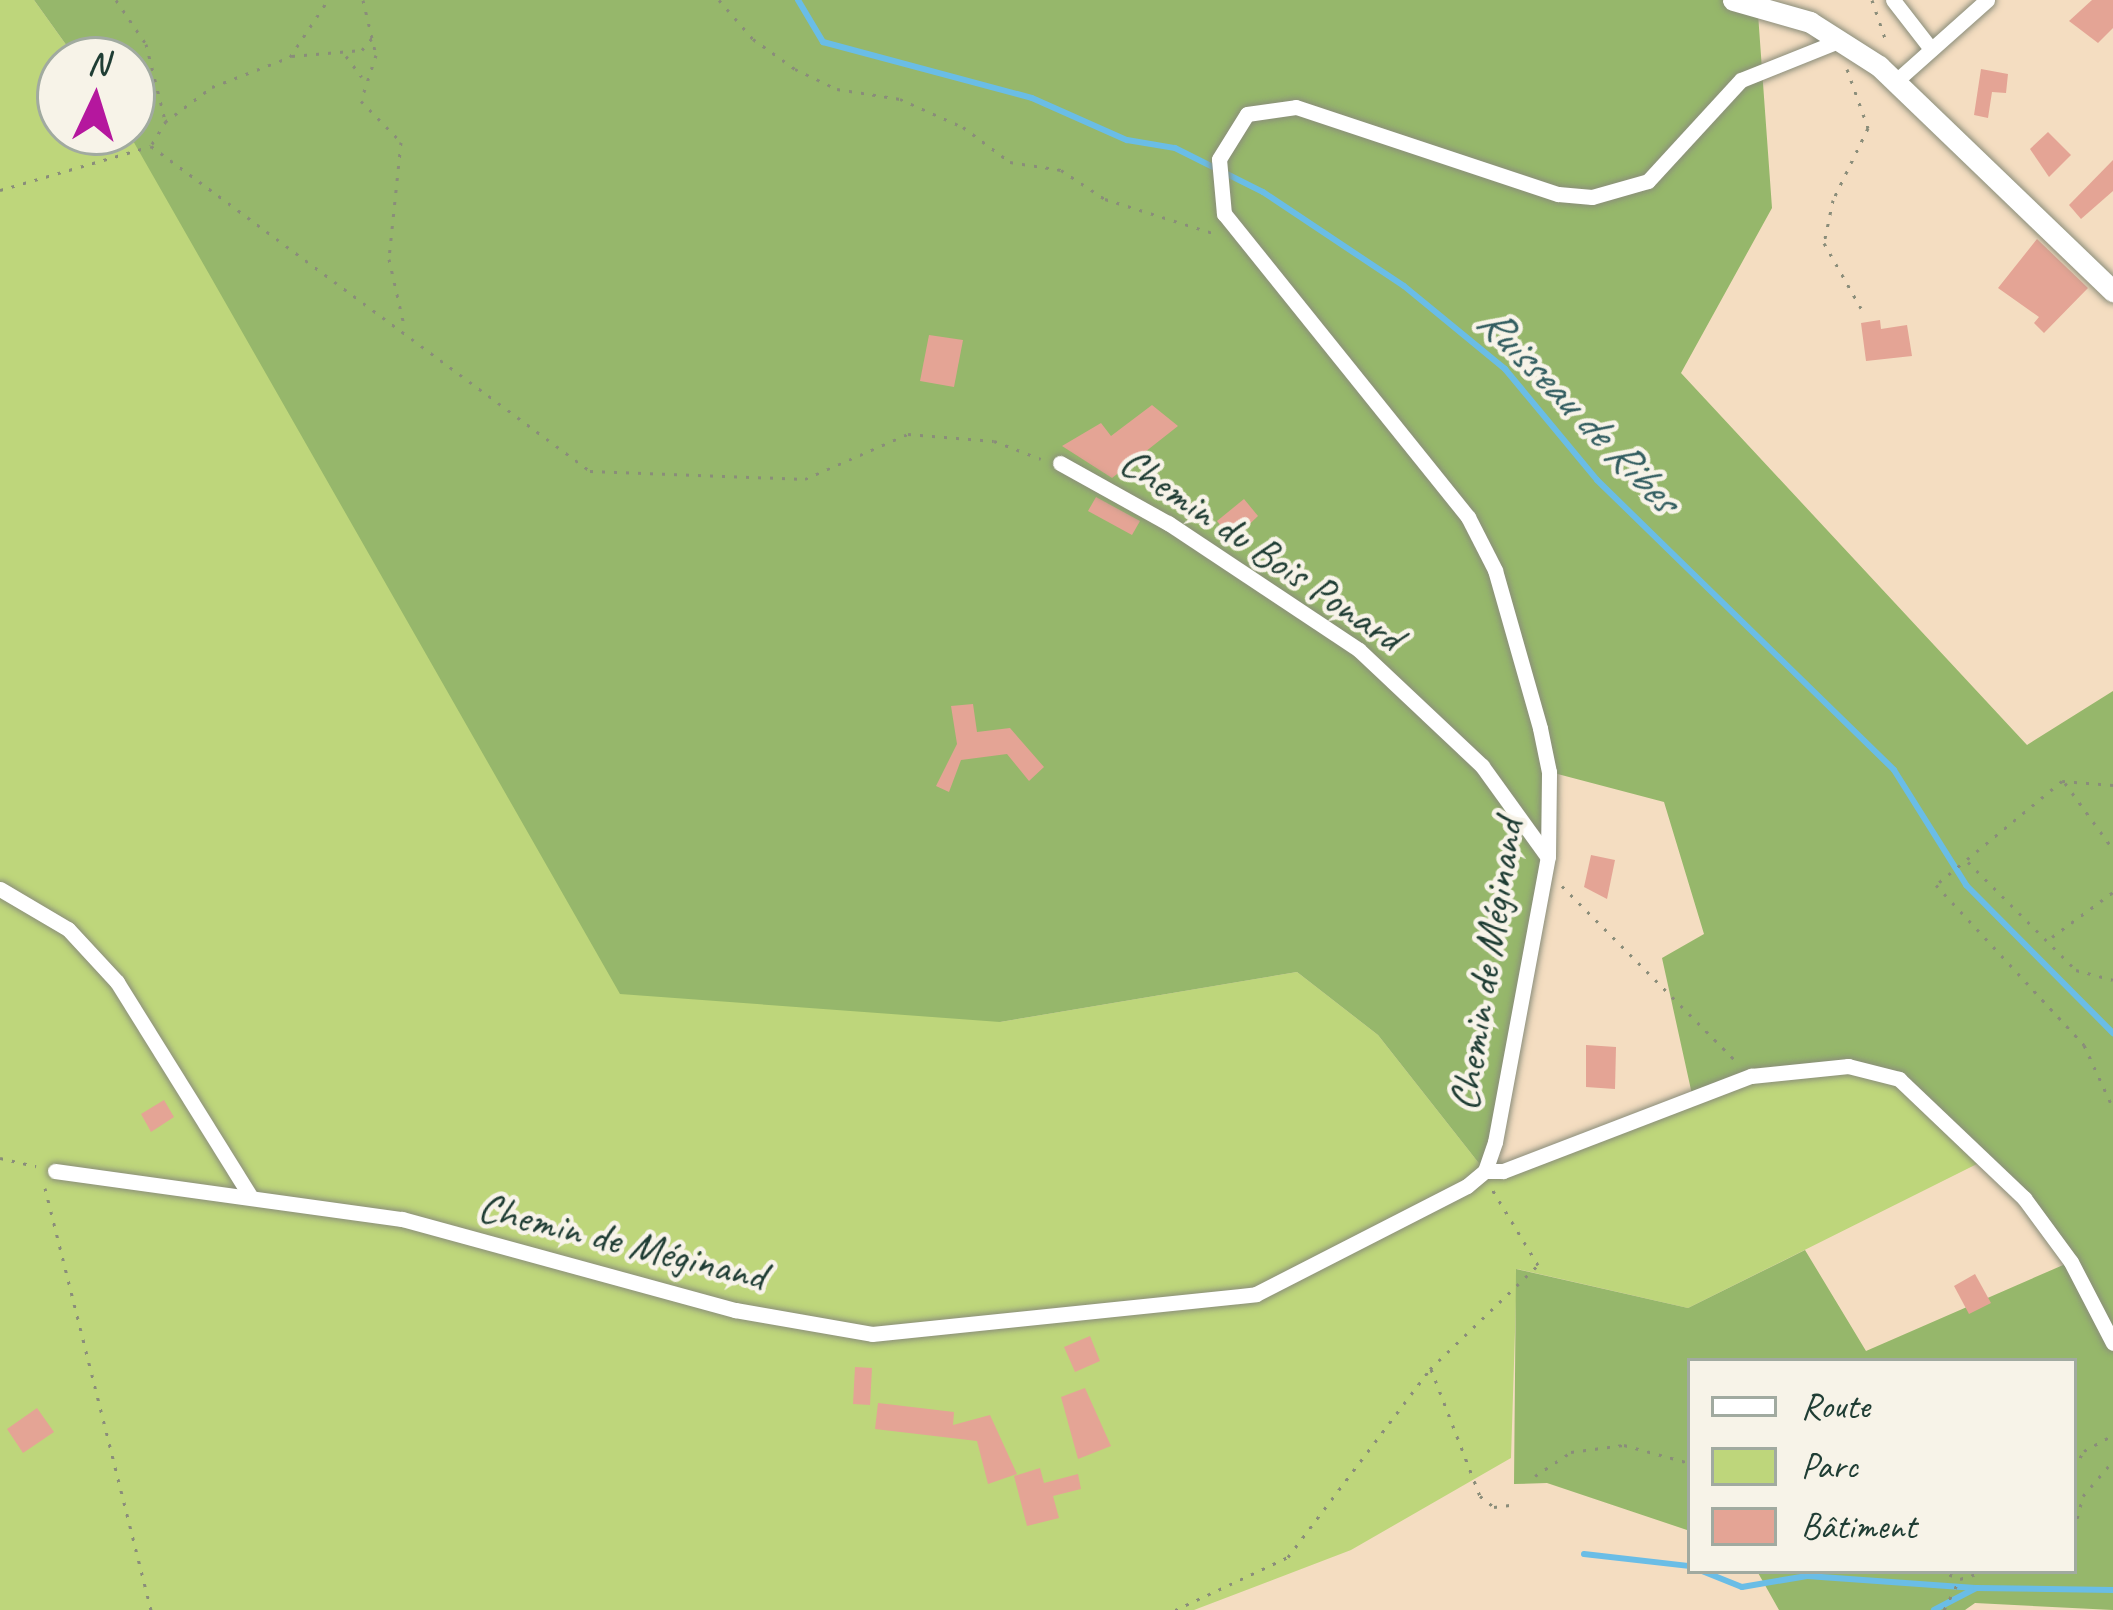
<!DOCTYPE html>
<html>
<head>
<meta charset="utf-8">
<style>
	body { margin:0 }
	#map { position:relative; width:2113px; height:1610px; overflow:hidden; background:#f4ddc1; font-family:Caveat,sans-serif }
	div>[style] { position:absolute }
	[style*='--x'] { left:calc(var(--x)*1px); top:calc(var(--y)*1px); width:calc(var(--w)*1px); rotate:calc(var(--a)*1deg) }
	.green>* { inset:0; background:#bed67b }
	.forest>* { inset:0; background:#96b76b }
	.stream>* { height:6px; margin:-3px; padding:0 3px; transform-origin:3px; border-radius:3px; background:#6abde6 }
	.building>* { inset:0; background:#e4a495 }
	.path>* { height:3px; margin-top:-1.5px; transform-origin:0; background:repeating-linear-gradient(90deg,#8a8d7a 0 3px,transparent 0 12px) }
	.roads { filter:drop-shadow(0 0 3px #8a8d7a) drop-shadow(0 0 3px #8a8d7a) }
	.minor>* { height:15px; margin:-7.5px; padding:0 7.5px; transform-origin:7.5px; border-radius:7.5px; background:#fff }
	.secondary>* { height:21px; margin:-10.5px; padding:0 10.5px; transform-origin:10.5px; border-radius:10.5px; background:#fff }
	span { translate:-50% -50%; white-space:nowrap; text-align:center; line-height:1.15; -webkit-text-stroke:9px #f7f3e8; paint-order:stroke }
	.street-label { font-size:42px; color:#1f3d34 }
	.water-label { font-size:45px; color:#325d60; font-style:italic }
	.legend { position:absolute; left:1687px; top:1358px; width:390px; height:216px; box-sizing:border-box; background:#f7f3e8; border:3px solid #a1aaa0; margin:0; padding:15px 21px; list-style:none; font-size:36px; color:#1f3d34 }
	.legend li { display:flex; align-items:center; gap:24px; height:60px }
	.legend b { width:60px; border:3px solid #a1aaa0 }
	.north { position:absolute; left:36px; top:36px; width:120px; height:120px; box-sizing:border-box; background:#f7f3e8; border:3px solid #a1aaa0; border-radius:50%; rotate:4deg; font-size:33px; font-weight:700; line-height:48px; text-align:center; color:#1f3d34 }
	.north::after { content:''; display:block; margin:auto; width:42px; height:54px; background:#b5179e; clip-path:polygon(50% 0,100% 100%,50% 72%,0 100%) }
</style>
</head>
<body>
<div id="map">
	<div class="green">
		<div style="clip-path:polygon(0 0,34px 0,77px 60px,60px 60px,60px 132px,128px 132px,1000px 1022px,1297px 972px,1378px 1035px,1485px 1171px,1797px 1066px,1899px 1079px,1987px 1159px,1688px 1308px,1517px 1269px,1511px 1458px,1351px 1550px,1194px 1610px,0 1610px)"></div>
	</div>
	<div class="forest">
		<div style="clip-path:polygon(34px 0,1757px 0,1772px 208px,1681px 373px,2027px 745px,2113px 691px,2113px 1610px,1975px 1603px,1965px 1610px,1779px 1610px,1757px 1571px,2074px 1571px,2074px 1361px,1690px 1361px,1690px 1531px,1547px 1483px,1514px 1484px,1516px 1269px,1688px 1308px,1805px 1250px,1866px 1351px,2070px 1262px,2024px 1198px,1899px 1079px,1797px 1066px,1693px 1099px,1662px 958px,1704px 934px,1664px 802px,1550px 772px,1548px 857px,1485px 1171px,1378px 1035px,1297px 972px,1000px 1022px,620px 994px,128px 132px,132px 60px,77px 60px)"></div>
	</div>
	<div class="stream">
		<div style="--x:798;--y:0;--w:49;--a:59.2"></div>
		<div style="--x:823;--y:42;--w:216;--a:15"></div>
		<div style="--x:1032;--y:98;--w:104;--a:23.9"></div>
		<div style="--x:1127;--y:140;--w:49;--a:9.5"></div>
		<div style="--x:1175;--y:148;--w:98;--a:26.6"></div>
		<div style="--x:1263;--y:192;--w:169;--a:33.7"></div>
		<div style="--x:1404;--y:286;--w:131;--a:39.4"></div>
		<div style="--x:1505;--y:369;--w:144;--a:50.3"></div>
		<div style="--x:1597;--y:480;--w:415;--a:44.3"></div>
		<div style="--x:1894;--y:770;--w:136;--a:57.9"></div>
		<div style="--x:1966;--y:885;--w:209;--a:45.2"></div>
		<div style="--x:1584;--y:1554;--w:107;--a:6.5"></div>
		<div style="--x:1702;--y:1571;--w:43;--a:21.8"></div>
		<div style="--x:1742;--y:1587;--w:66;--a:-9.6"></div>
		<div style="--x:1807;--y:1576;--w:169;--a:4.1"></div>
		<div style="--x:1934;--y:1610;--w:47;--a:-27.6"></div>
		<div style="--x:1976;--y:1588;--w:137;--a:0.8"></div>
	</div>
	<div class="building">
		<div style="clip-path:polygon(2092px 0,2113px 0,2113px 28px,2098px 43px,2069px 21px)"></div>
		<div style="clip-path:polygon(1981px 69px,2008px 74px,2006px 93px,1992px 92px,1988px 118px,1974px 115px)"></div>
		<div style="clip-path:polygon(2048px 132px,2071px 155px,2049px 177px,2030px 149px)"></div>
		<div style="clip-path:polygon(2113px 160px,2113px 191px,2081px 219px,2069px 205px)"></div>
		<div style="clip-path:polygon(2037px 239px,2088px 288px,2044px 333px,2034px 323px,2039px 317px,1998px 288px)"></div>
		<div style="clip-path:polygon(1880px 320px,1881px 329px,1907px 325px,1912px 356px,1866px 361px,1861px 323px)"></div>
		<div style="clip-path:polygon(929px 335px,963px 340px,954px 387px,920px 381px)"></div>
		<div style="clip-path:polygon(1152px 405px,1178px 426px,1112px 478px,1062px 446px,1101px 423px,1111px 436px)"></div>
		<div style="clip-path:polygon(1096px 497px,1140px 521px,1132px 535px,1088px 511px)"></div>
		<div style="clip-path:polygon(1244px 499px,1258px 516px,1233px 540px,1217px 521px)"></div>
		<div style="clip-path:polygon(973px 704px,977px 732px,1010px 728px,1044px 767px,1029px 781px,1007px 754px,961px 760px,949px 792px,936px 786px,957px 744px,951px 706px)"></div>
		<div style="clip-path:polygon(1591px 855px,1615px 860px,1607px 899px,1584px 887px)"></div>
		<div style="clip-path:polygon(1586px 1045px,1616px 1047px,1615px 1089px,1586px 1087px)"></div>
		<div style="clip-path:polygon(164px 1100px,174px 1117px,151px 1132px,141px 1114px)"></div>
		<div style="clip-path:polygon(1975px 1274px,1991px 1303px,1969px 1314px,1954px 1286px)"></div>
		<div style="clip-path:polygon(1090px 1336px,1100px 1361px,1075px 1372px,1064px 1347px)"></div>
		<div style="clip-path:polygon(855px 1367px,872px 1368px,870px 1405px,853px 1404px)"></div>
		<div style="clip-path:polygon(1085px 1388px,1111px 1446px,1078px 1459px,1061px 1397px)"></div>
		<div style="clip-path:polygon(878px 1403px,954px 1412px,953px 1425px,990px 1415px,1017px 1474px,988px 1484px,977px 1441px,875px 1429px)"></div>
		<div style="clip-path:polygon(37px 1408px,54px 1432px,23px 1453px,7px 1429px)"></div>
		<div style="clip-path:polygon(1040px 1468px,1044px 1483px,1078px 1474px,1081px 1489px,1053px 1496px,1059px 1518px,1027px 1526px,1014px 1476px)"></div>
	</div>
	<div class="path">
		<div style="--x:116;--y:0;--w:53;--a:55.7"></div>
		<div style="--x:146;--y:44;--w:78;--a:76"></div>
		<div style="--x:363;--y:0;--w:57;--a:76.7"></div>
		<div style="--x:376;--y:55;--w:48;--a:108.1"></div>
		<div style="--x:361;--y:101;--w:57;--a:45.7"></div>
		<div style="--x:401;--y:142;--w:118;--a:95.9"></div>
		<div style="--x:389;--y:259;--w:68;--a:77.2"></div>
		<div style="--x:719;--y:0;--w:52;--a:48.9"></div>
		<div style="--x:753;--y:39;--w:52;--a:35.5"></div>
		<div style="--x:795;--y:69;--w:47;--a:25.5"></div>
		<div style="--x:837;--y:89;--w:64;--a:9"></div>
		<div style="--x:900;--y:99;--w:69;--a:24"></div>
		<div style="--x:963;--y:127;--w:59;--a:36.7"></div>
		<div style="--x:1010;--y:162;--w:52;--a:8.9"></div>
		<div style="--x:1061;--y:170;--w:53;--a:33.4"></div>
		<div style="--x:1105;--y:199;--w:116;--a:17.5"></div>
		<div style="--x:1872;--y:0;--w:46;--a:71.2"></div>
		<div style="--x:292;--y:56;--w:70;--a:-4.9"></div>
		<div style="--x:362;--y:50;--w:16;--a:-50"></div>
		<div style="--x:346;--y:56;--w:26;--a:53"></div>
		<div style="--x:1847;--y:69;--w:63;--a:70.4"></div>
		<div style="--x:1868;--y:128;--w:80;--a:115.9"></div>
		<div style="--x:1833;--y:200;--w:44;--a:101.8"></div>
		<div style="--x:1824;--y:243;--w:75;--a:60.4"></div>
		<div style="--x:152;--y:144;--w:26;--a:-59"></div>
		<div style="--x:165;--y:122;--w:59;--a:-36.7"></div>
		<div style="--x:212;--y:87;--w:84;--a:-21"></div>
		<div style="--x:290;--y:57;--w:69;--a:-56.3"></div>
		<div style="--x:0;--y:190;--w:157;--a:-16.2"></div>
		<div style="--x:151;--y:146;--w:546;--a:36.51"></div>
		<div style="--x:590;--y:471;--w:215;--a:2.1"></div>
		<div style="--x:805;--y:479;--w:112;--a:-23.6"></div>
		<div style="--x:908;--y:434;--w:86;--a:4.7"></div>
		<div style="--x:994;--y:441;--w:50;--a:21"></div>
		<div style="--x:2065;--y:783;--w:82;--a:54"></div>
		<div style="--x:2113;--y:785;--w:51;--a:-175.5"></div>
		<div style="--x:2062;--y:781;--w:163;--a:140.5"></div>
		<div style="--x:1936;--y:885;--w:218;--a:47.2"></div>
		<div style="--x:2084;--y:1045;--w:69;--a:65.3"></div>
		<div style="--x:1968;--y:862;--w:153;--a:45"></div>
		<div style="--x:2076;--y:970;--w:38;--a:15"></div>
		<div style="--x:1562;--y:886;--w:248;--a:45.2"></div>
		<div style="--x:2052;--y:937;--w:76;--a:-36.4"></div>
		<div style="--x:0;--y:1158;--w:37;--a:13"></div>
		<div style="--x:45;--y:1188;--w:435;--a:75.9"></div>
		<div style="--x:1431;--y:1369;--w:136;--a:68.9"></div>
		<div style="--x:1480;--y:1496;--w:18;--a:38"></div>
		<div style="--x:1494;--y:1507;--w:24;--a:-7"></div>
		<div style="--x:2074;--y:1468;--w:20;--a:-60"></div>
		<div style="--x:2084;--y:1451;--w:33;--a:-29"></div>
		<div style="--x:1535;--y:1476;--w:43;--a:-33.7"></div>
		<div style="--x:1571;--y:1452;--w:53;--a:-7.5"></div>
		<div style="--x:1624;--y:1445;--w:68;--a:15.3"></div>
		<div style="--x:2074;--y:1530;--w:35;--a:-75"></div>
		<div style="--x:2083;--y:1496;--w:46;--a:-49.4"></div>
		<div style="--x:1938;--y:1571;--w:22;--a:18"></div>
		<div style="--x:1175;--y:1610;--w:125;--a:-25.1"></div>
		<div style="--x:1288;--y:1557;--w:236;--a:-52.9"></div>
		<div style="--x:1430;--y:1369;--w:150;--a:-43.9"></div>
		<div style="--x:1538;--y:1265;--w:89;--a:-121.2"></div>
		<div style="--x:1944;--y:1610;--w:35;--a:-63"></div>
		<div style="--x:1960;--y:1579;--w:27;--a:-17"></div>
	</div>
	<div class="roads">
		<div class="minor">
			<div style="--x:1893;--y:0;--w:62;--a:52.2"></div>
			<div style="--x:1896;--y:81;--w:122;--a:-41.7"></div>
			<div style="--x:1060;--y:463;--w:124;--a:29.1"></div>
			<div style="--x:1168;--y:523;--w:229;--a:33.6"></div>
			<div style="--x:1359;--y:650;--w:169;--a:43.3"></div>
			<div style="--x:1482;--y:766;--w:111;--a:54.2"></div>
			<div style="--x:0;--y:889;--w:79;--a:30.5"></div>
			<div style="--x:68;--y:929;--w:72;--a:47.2"></div>
			<div style="--x:117;--y:982;--w:250;--a:58.1"></div>
			<div style="--x:55;--y:1171;--w:350;--a:7.9"></div>
			<div style="--x:402;--y:1219;--w:345;--a:15.3"></div>
			<div style="--x:735;--y:1310;--w:139;--a:9.9"></div>
			<div style="--x:872;--y:1334;--w:386;--a:-5.9"></div>
			<div style="--x:1256;--y:1294;--w:237;--a:-27.1"></div>
			<div style="--x:1467;--y:1186;--w:23;--a:-40"></div>
			<div style="--x:1485;--y:1171;--w:31;--a:-71"></div>
			<div style="--x:1495;--y:1142;--w:290;--a:-79.5"></div>
			<div style="--x:1548;--y:857;--w:85;--a:-89.3"></div>
			<div style="--x:1549;--y:772;--w:45;--a:-101.6"></div>
			<div style="--x:1540;--y:728;--w:164;--a:-105.9"></div>
			<div style="--x:1495;--y:570;--w:59;--a:-117"></div>
			<div style="--x:1468;--y:517;--w:389;--a:-128.8"></div>
			<div style="--x:1224;--y:214;--w:55;--a:-95.2"></div>
			<div style="--x:1219;--y:159;--w:53;--a:-58.1"></div>
			<div style="--x:1247;--y:114;--w:49;--a:-8.1"></div>
			<div style="--x:1296;--y:107;--w:276;--a:18.4"></div>
			<div style="--x:1558;--y:194;--w:34;--a:5"></div>
			<div style="--x:1592;--y:197;--w:58;--a:-15.9"></div>
			<div style="--x:1648;--y:181;--w:137;--a:-47.4"></div>
			<div style="--x:1741;--y:80;--w:108;--a:-21.8"></div>
			<div style="--x:1485;--y:1171;--w:18;--a:0"></div>
			<div style="--x:1503;--y:1171;--w:266;--a:-21"></div>
			<div style="--x:1751;--y:1076;--w:98;--a:-5.9"></div>
			<div style="--x:1848;--y:1066;--w:53;--a:14.3"></div>
			<div style="--x:1899;--y:1079;--w:173;--a:43.6"></div>
			<div style="--x:2024;--y:1198;--w:79;--a:53.7"></div>
			<div style="--x:2071;--y:1262;--w:91;--a:62.6"></div>
		</div>
		<div class="secondary">
			<div style="--x:1733;--y:0;--w:80;--a:15.9"></div>
			<div style="--x:1810;--y:22;--w:82;--a:32.5"></div>
			<div style="--x:1879;--y:66;--w:325;--a:43.9"></div>
		</div>
	</div>
	<div class="street-label">
		<span style="left:1261px;top:550px;rotate:34deg">Chemin du Bois Ponard</span>
		<span style="left:1487px;top:965px;rotate:-81deg">Chemin de Méginand</span>
		<span style="left:622px;top:1242px;rotate:14deg">Chemin de Méginand</span>
	</div>
	<div class="water-label">
		<span style="left:1578px;top:409px;rotate:46deg">Ruisseau de Ribes</span>
	</div>
	<ul class="legend">
	<li><b style="height:15px;background:#fff"></b>Route</li>
	<li><b style="height:33px;background:#bed67b"></b>Parc</li>
	<li><b style="height:33px;background:#e4a495"></b>Bâtiment</li>
	</ul>
	<div class="north">N</div>
</div>
</body>
</html>
